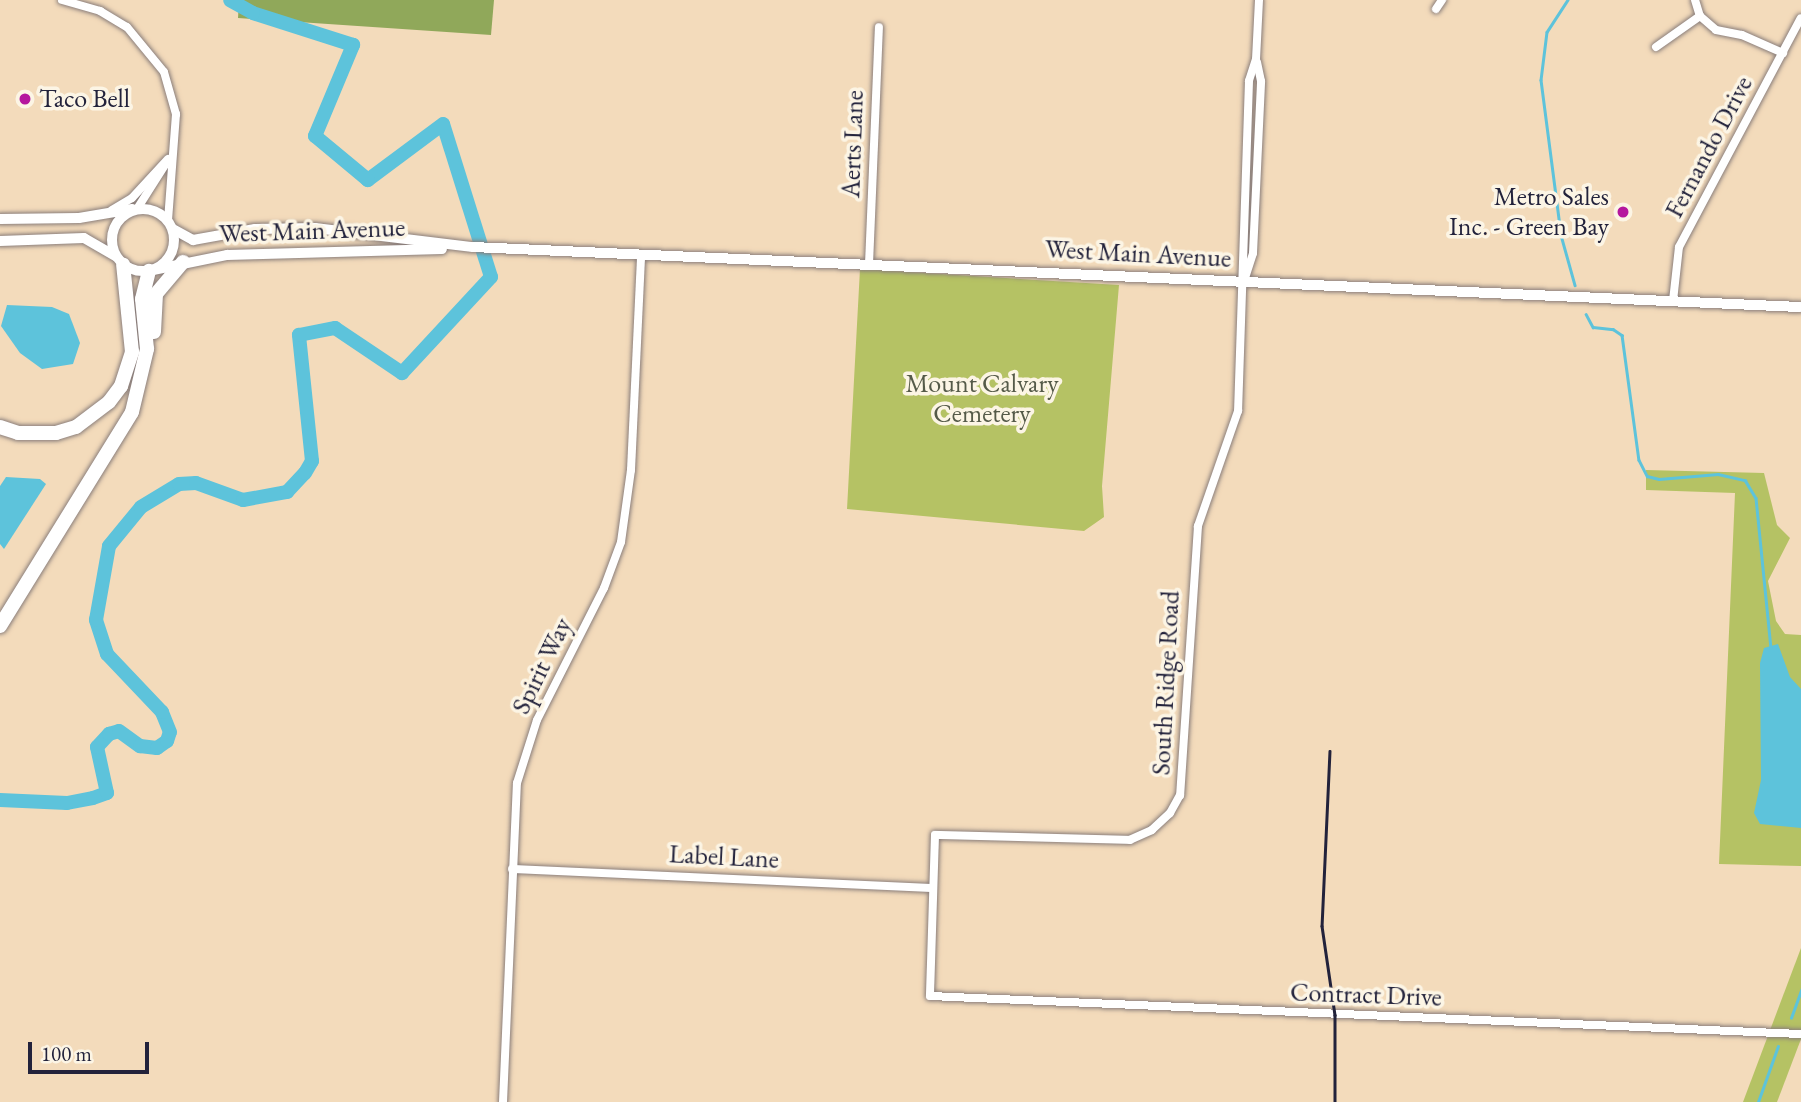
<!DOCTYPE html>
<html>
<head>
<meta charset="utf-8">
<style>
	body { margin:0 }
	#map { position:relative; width:1801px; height:1102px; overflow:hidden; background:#f3dbbb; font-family:"EB Garamond",serif }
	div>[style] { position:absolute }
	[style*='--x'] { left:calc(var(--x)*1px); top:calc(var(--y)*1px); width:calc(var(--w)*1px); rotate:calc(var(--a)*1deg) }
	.green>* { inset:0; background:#b5c264 }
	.forest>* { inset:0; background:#90a85a }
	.water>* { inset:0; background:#5dc3db }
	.stream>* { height:2.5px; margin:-1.25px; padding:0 1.25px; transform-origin:1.25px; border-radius:1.25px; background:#5dc3db }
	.river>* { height:14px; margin:-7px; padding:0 7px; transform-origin:7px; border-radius:7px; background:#5dc3db }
	.roads { filter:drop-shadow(0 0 2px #8a7e7b) drop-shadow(0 0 2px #8a7e7b) }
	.minor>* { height:8px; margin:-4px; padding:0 4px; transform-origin:4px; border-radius:4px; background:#fff }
	.secondary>* { height:10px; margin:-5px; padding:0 5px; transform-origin:5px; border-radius:5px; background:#fff }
	.secondary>.ring { margin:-5px; padding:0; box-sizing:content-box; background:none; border:10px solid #fff; border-radius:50% }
	.motorway>* { height:14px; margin:-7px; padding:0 7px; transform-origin:7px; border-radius:7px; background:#fff }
	.rail>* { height:2.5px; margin:-1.25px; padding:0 1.25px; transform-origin:1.25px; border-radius:1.25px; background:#22223b }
	.dots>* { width:19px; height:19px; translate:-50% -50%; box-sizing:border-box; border:4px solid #fcf5e5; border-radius:50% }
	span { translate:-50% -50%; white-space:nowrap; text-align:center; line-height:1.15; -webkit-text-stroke:7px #fcf5e5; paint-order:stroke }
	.poi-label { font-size:26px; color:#22223b }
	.left { translate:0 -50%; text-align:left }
	.right { translate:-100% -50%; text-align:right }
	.street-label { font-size:26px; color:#22223b }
	.park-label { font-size:26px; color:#555a49 }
	.scale { position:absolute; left:28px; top:1042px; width:121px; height:32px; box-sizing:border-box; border:4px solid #22223b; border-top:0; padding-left:9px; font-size:21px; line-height:24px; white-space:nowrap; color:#22223b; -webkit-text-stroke:5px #fcf5e5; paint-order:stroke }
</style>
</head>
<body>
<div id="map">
	<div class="green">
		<div style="clip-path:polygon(860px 269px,1119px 285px,1102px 486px,1104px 517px,1084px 531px,847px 509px)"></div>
		<div style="clip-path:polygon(1646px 470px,1764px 473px,1777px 525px,1790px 538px,1768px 581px,1776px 621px,1785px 634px,1801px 635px,1801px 866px,1719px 864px,1735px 493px,1646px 490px)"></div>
		<div style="clip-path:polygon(1801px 948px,1801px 1039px,1777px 1102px,1743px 1102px)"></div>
	</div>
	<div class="forest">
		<div style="clip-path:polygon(239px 0,494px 0,491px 35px,238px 18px)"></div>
	</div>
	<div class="water">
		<div style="clip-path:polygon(7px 305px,52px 307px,69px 314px,80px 343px,73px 364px,42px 369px,20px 353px,1px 326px)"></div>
		<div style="clip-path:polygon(6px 477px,40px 479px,46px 484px,4px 549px,0 544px,0 486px)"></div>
		<div style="clip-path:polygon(1778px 644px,1790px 677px,1801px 689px,1801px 828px,1760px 824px,1754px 813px,1761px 780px,1760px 663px,1764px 648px)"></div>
	</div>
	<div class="stream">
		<div style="--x:1568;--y:0;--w:38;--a:123"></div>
		<div style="--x:1547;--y:32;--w:48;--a:97.1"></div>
		<div style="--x:1541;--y:80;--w:156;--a:82.6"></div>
		<div style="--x:1561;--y:235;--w:52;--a:74.4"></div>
		<div style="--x:1586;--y:314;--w:15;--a:62"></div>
		<div style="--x:1593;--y:327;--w:20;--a:6"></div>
		<div style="--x:1613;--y:329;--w:11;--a:34"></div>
		<div style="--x:1622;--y:335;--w:126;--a:82.3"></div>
		<div style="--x:1639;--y:460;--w:18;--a:63"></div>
		<div style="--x:1647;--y:476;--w:12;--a:14"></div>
		<div style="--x:1659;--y:479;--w:59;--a:-4.8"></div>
		<div style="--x:1718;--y:474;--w:28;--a:13"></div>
		<div style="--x:1745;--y:480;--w:21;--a:59"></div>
		<div style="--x:1756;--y:498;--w:150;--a:84.3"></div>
		<div style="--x:1791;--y:1018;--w:30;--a:-70"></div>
		<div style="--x:1758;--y:1102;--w:59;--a:-70.3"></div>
	</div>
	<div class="river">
		<div style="--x:0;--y:800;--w:67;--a:2.6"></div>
		<div style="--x:67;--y:803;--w:26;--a:-11"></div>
		<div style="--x:93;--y:798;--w:15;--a:-20"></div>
		<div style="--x:107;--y:793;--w:47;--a:-102.3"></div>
		<div style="--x:97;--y:747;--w:18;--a:-47"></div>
		<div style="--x:109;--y:734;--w:10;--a:-17"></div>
		<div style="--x:119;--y:731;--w:26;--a:36"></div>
		<div style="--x:140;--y:746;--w:17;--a:7"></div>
		<div style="--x:157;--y:748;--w:12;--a:-35"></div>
		<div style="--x:167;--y:741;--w:9;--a:-72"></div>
		<div style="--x:170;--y:732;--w:22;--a:-112"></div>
		<div style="--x:162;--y:712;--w:80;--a:-133.5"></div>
		<div style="--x:107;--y:654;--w:36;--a:-108"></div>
		<div style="--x:96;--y:620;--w:75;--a:-80"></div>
		<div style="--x:109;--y:546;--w:50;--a:-50.6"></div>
		<div style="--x:141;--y:507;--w:44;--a:-31.2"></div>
		<div style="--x:179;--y:484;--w:17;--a:-3"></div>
		<div style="--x:196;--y:483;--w:50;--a:19.9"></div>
		<div style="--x:243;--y:500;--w:45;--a:-10.3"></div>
		<div style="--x:287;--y:492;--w:26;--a:-47"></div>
		<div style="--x:305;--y:473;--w:14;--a:-60"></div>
		<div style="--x:312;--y:461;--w:127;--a:-95.9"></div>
		<div style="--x:299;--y:335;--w:37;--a:-11"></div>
		<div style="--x:335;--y:328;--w:81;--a:33.9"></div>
		<div style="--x:402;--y:373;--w:131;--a:-47.2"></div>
		<div style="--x:491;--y:277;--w:160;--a:-107.4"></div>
		<div style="--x:443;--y:124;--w:94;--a:143.3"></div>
		<div style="--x:368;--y:180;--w:69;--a:-140.3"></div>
		<div style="--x:315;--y:136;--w:99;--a:-67.3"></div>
		<div style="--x:353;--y:45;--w:105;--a:-162.3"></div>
		<div style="--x:253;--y:13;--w:26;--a:-151"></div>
	</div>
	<div class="roads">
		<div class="minor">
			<div style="--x:62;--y:0;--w:40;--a:16"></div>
			<div style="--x:100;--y:11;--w:31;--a:31"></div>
			<div style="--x:127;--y:27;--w:58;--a:50.6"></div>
			<div style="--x:164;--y:72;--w:44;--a:74.1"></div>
			<div style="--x:176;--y:114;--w:106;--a:94.3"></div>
			<div style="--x:1259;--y:0;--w:59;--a:92.9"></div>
			<div style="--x:1256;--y:59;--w:23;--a:108"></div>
			<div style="--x:1249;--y:81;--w:330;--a:91.9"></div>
			<div style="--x:1238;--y:411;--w:122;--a:109.2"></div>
			<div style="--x:1198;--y:526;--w:270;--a:93.8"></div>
			<div style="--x:1180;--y:795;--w:21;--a:119"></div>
			<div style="--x:1170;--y:813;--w:25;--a:137"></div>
			<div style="--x:1152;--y:830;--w:24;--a:156"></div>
			<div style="--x:1130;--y:840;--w:195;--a:-178.5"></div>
			<div style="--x:935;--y:835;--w:161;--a:91.8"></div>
			<div style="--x:930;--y:996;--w:872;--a:2.5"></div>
			<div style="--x:1695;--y:0;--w:17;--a:73"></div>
			<div style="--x:1700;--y:16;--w:21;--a:41"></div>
			<div style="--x:1716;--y:30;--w:26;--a:11"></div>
			<div style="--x:1742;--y:35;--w:45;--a:23.7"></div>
			<div style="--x:1436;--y:9;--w:11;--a:-56"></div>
			<div style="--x:1656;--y:47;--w:54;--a:-35.2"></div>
			<div style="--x:137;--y:209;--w:52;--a:-57.5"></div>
			<div style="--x:112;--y:210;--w:23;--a:-31"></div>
			<div style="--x:132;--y:198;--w:53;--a:-47.3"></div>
			<div style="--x:869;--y:264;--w:237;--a:-87.6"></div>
			<div style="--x:1245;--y:278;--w:26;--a:-72"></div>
			<div style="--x:1253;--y:253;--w:172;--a:-87.3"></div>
			<div style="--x:1261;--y:81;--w:19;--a:-102"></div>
			<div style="--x:1673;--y:301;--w:54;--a:-83.7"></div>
			<div style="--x:1679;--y:247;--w:259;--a:-62"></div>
			<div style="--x:512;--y:869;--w:421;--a:2.6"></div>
			<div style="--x:503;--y:1102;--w:319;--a:-87.5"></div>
			<div style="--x:517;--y:783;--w:66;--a:-72.4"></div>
			<div style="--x:537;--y:720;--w:148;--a:-63.1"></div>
			<div style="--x:604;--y:588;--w:49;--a:-69.7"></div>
			<div style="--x:621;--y:542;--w:73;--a:-82.1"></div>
			<div style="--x:631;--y:470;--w:216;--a:-87.3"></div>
		</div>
		<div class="secondary">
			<div class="ring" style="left:112px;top:209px;width:52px;height:52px"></div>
			<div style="--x:0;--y:219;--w:79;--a:-0.7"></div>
			<div style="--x:79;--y:218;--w:54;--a:-9.6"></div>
			<div style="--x:173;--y:229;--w:23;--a:29"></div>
			<div style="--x:193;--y:240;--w:63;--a:-10.1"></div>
			<div style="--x:255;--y:229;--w:60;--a:-1"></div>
			<div style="--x:315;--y:228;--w:159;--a:6.9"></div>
			<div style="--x:473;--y:247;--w:1329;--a:2.59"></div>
			<div style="--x:0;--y:241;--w:84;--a:-2"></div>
			<div style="--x:84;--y:238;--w:36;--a:30"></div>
			<div style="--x:153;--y:270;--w:76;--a:-11.5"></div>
			<div style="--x:227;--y:255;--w:215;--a:-1.6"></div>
		</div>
		<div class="motorway">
			<div style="--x:154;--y:332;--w:38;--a:-87"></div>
			<div style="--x:156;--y:294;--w:42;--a:-49.8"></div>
			<div style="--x:0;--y:427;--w:19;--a:18"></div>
			<div style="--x:18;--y:433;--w:38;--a:0"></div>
			<div style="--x:56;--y:433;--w:21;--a:-17"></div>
			<div style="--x:76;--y:427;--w:41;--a:-37.1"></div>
			<div style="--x:109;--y:402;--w:20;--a:-53"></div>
			<div style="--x:121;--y:386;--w:36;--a:-72"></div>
			<div style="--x:132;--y:352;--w:88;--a:-95.8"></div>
			<div style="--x:0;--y:626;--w:251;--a:-58.3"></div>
			<div style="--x:132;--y:412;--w:65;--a:-76.6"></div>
			<div style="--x:147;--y:349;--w:50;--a:-95.7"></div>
			<div style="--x:142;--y:299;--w:29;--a:-76"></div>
		</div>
	</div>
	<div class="rail">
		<div style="--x:1330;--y:751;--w:175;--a:92.6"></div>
		<div style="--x:1322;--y:926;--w:90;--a:81.7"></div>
		<div style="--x:1335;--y:1015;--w:87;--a:90"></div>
	</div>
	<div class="dots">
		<div style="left:25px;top:99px;background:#b5179e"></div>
		<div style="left:1623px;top:212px;background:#b5179e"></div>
	</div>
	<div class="poi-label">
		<span class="left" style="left:39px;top:99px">Taco Bell</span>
		<span class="right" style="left:1609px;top:212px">Metro Sales<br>Inc. - Green Bay</span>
	</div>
	<div class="street-label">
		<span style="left:853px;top:144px;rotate:-88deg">Aerts Lane</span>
		<span style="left:1709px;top:147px;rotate:-62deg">Fernando Drive</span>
		<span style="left:312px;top:231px;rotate:-2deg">West Main Avenue</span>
		<span style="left:1138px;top:254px;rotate:3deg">West Main Avenue</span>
		<span style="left:542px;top:666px;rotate:-64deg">Spirit Way</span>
		<span style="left:1166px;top:683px;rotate:-87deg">South Ridge Road</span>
		<span style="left:724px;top:857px;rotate:3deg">Label Lane</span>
		<span style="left:1366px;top:995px;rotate:2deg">Contract Drive</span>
	</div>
	<div class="park-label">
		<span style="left:982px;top:399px">Mount Calvary<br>Cemetery</span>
	</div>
	<div class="scale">100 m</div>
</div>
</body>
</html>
